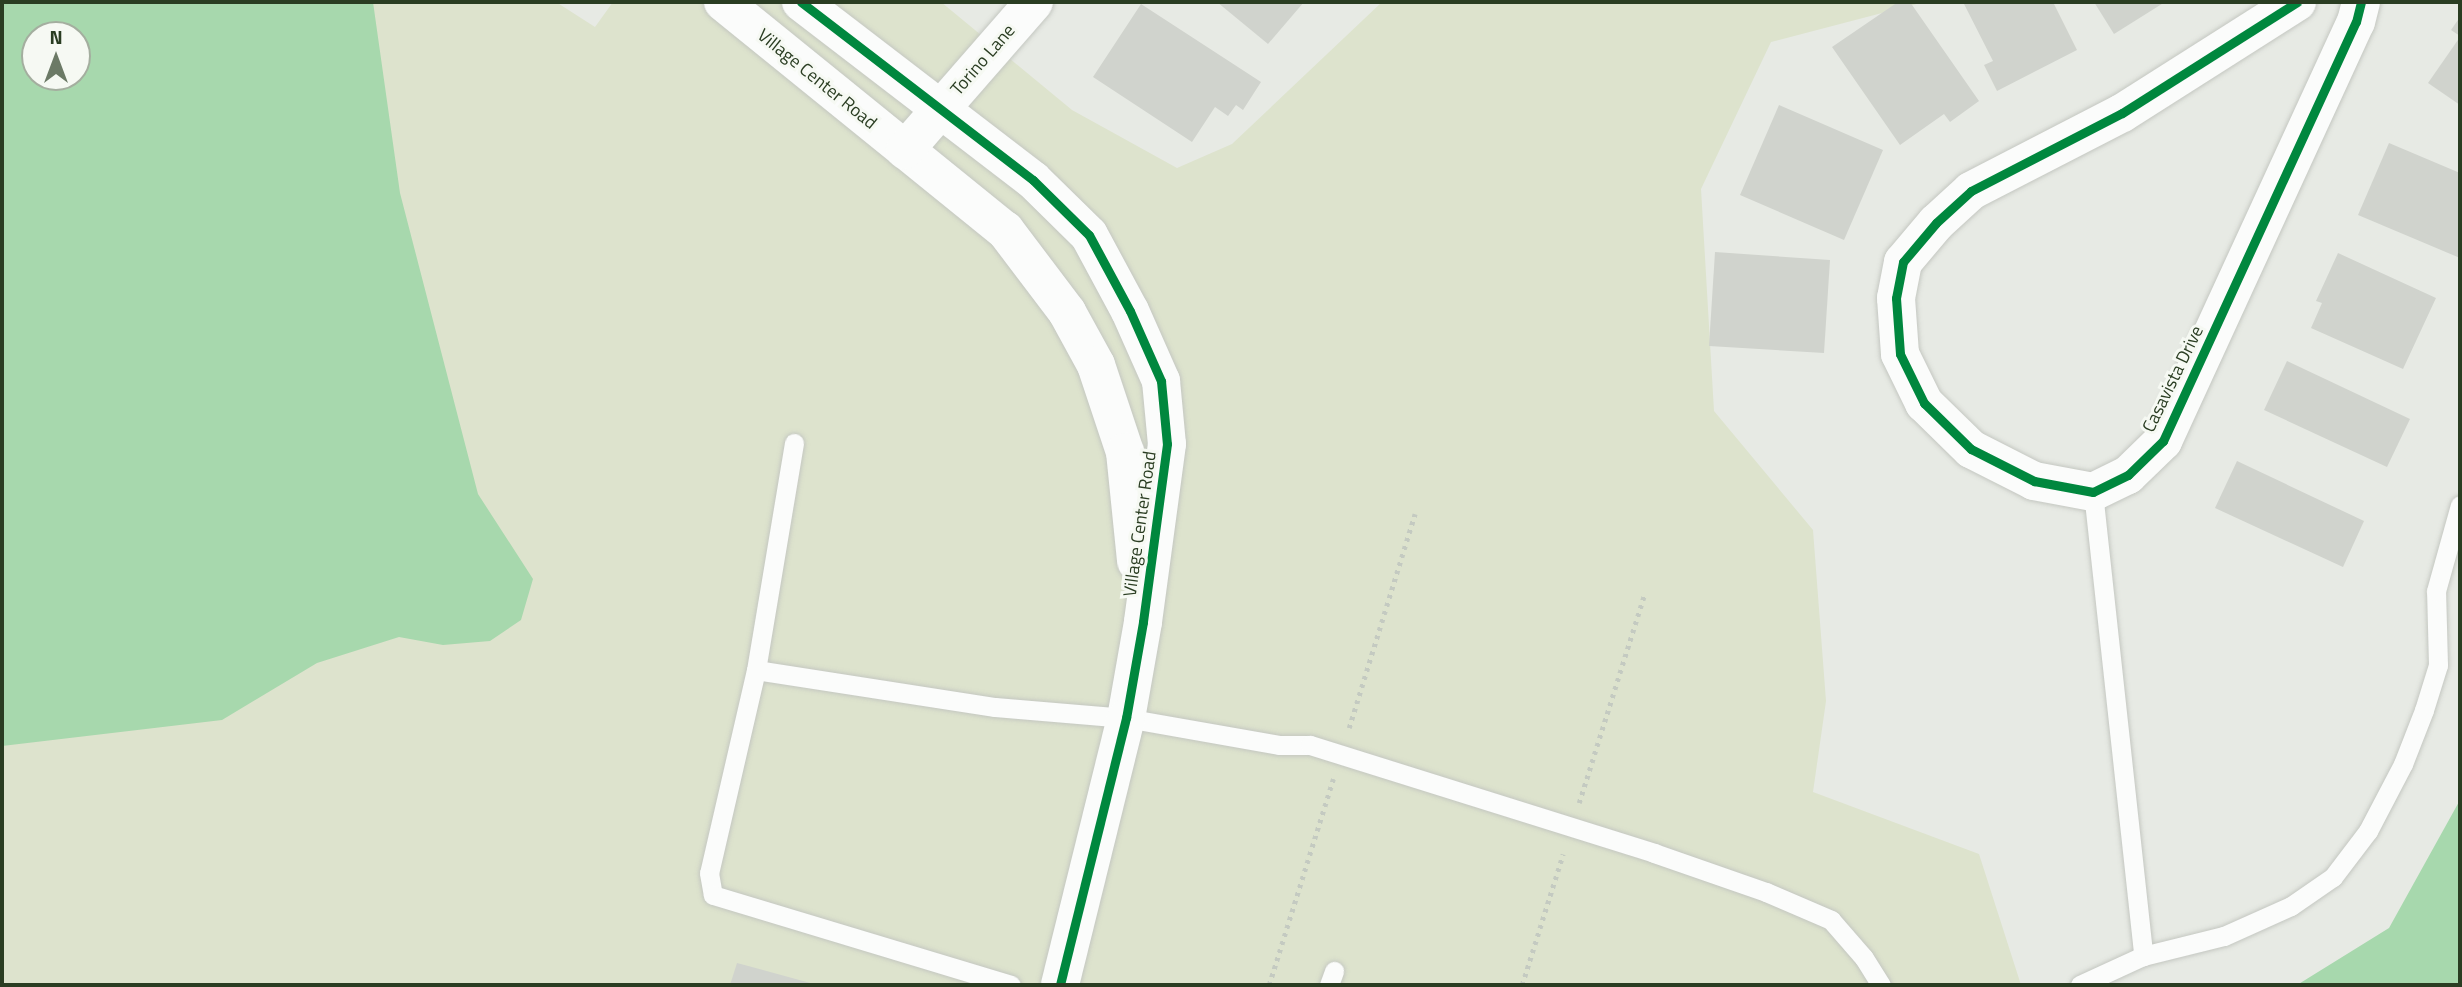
<!DOCTYPE html>
<html>
<head>
<meta charset="utf-8">
<style>
	body { margin:0 }
	#map { position:relative; width:2462px; height:987px; overflow:hidden; background:#e7eae4; font-family:"Titillium Web",sans-serif }
	div>[style] { position:absolute }
	[style*='--x'] { left:calc(var(--x)*1px); top:calc(var(--y)*1px); width:calc(var(--w)*1px); rotate:calc(var(--a)*1deg) }
	.green>* { inset:0; background:#dde3cd }
	.water>* { inset:0; background:#a7d8ad }
	.building>* { inset:0; background:#d0d3cd }
	.path>* { height:4.5px; margin-top:-2.25px; transform-origin:0; background:repeating-linear-gradient(90deg,#c4cac1 0 3.5px,transparent 0 8.5px) }
	.roads { filter:drop-shadow(0 0 2px #c4c7c1) drop-shadow(0 0 2px #c4c7c1) }
	.lane>* { height:19px; margin:-9.5px; padding:0 9.5px; transform-origin:9.5px; border-radius:9.5px; background:#fbfcfb }
	.street>* { height:38px; margin:-19px; padding:0 19px; transform-origin:19px; border-radius:19px; background:#fbfcfb }
	.cycleway>* { height:9px; margin:-4.5px; padding:0 4.5px; transform-origin:4.5px; border-radius:4.5px; background:#00873e }
	span { translate:-50% -50%; white-space:nowrap; text-align:center; line-height:1.15; -webkit-text-stroke:6px #f6f9f3; paint-order:stroke }
	.street-label { font-size:18px; color:#2a3d22 }
	.frame { position:absolute; inset:0; border:4px solid #2a3d22; pointer-events:none }
	.north { position:absolute; left:21px; top:21px; width:70px; height:70px; box-sizing:border-box; background:#f6f9f3; border:2px solid #a4ae9f; border-radius:50%; rotate:0deg; font-size:19px; font-weight:700; line-height:28px; text-align:center; color:#2a3d22 }
	.north::after { content:''; display:block; margin:auto; width:24px; height:32px; background:#6c7a66; clip-path:polygon(50% 0,100% 100%,50% 72%,0 100%) }
</style>
</head>
<body>
<div id="map">
	<div class="green">
		<div style="clip-path:polygon(evenodd,2px 2px,556px 2px,595px 27px,613px 2px,941px 2px,1072px 110px,1177px 168px,1232px 144px,1382px 2px,1924px 2px,1771px 42px,1701px 189px,1714px 411px,1813px 530px,1826px 701px,1813px 792px,1979px 854px,2021px 985px,2px 985px,2px 2px,35px 35px,77px 35px,77px 77px,35px 77px,35px 35px)"></div>
	</div>
	<div class="water">
		<div style="clip-path:polygon(evenodd,2px 2px,373px 2px,400px 193px,478px 494px,533px 579px,521px 620px,490px 641px,443px 645px,399px 637px,317px 663px,222px 720px,2px 746px,2px 2px,35px 35px,77px 35px,77px 77px,35px 77px,35px 35px)"></div>
		<div style="clip-path:polygon(2460px 800px,2460px 985px,2297px 985px,2389px 928px)"></div>
	</div>
	<div class="building">
		<div style="clip-path:polygon(1217px 2px,1304px 2px,1268px 44px)"></div>
		<div style="clip-path:polygon(1898px 2px,1910px 2px,1979px 101px,1950px 122px,1944px 114px,1900px 145px,1832px 47px)"></div>
		<div style="clip-path:polygon(1963px 2px,2053px 2px,2077px 50px,1997px 91px,1984px 65px,1993px 61px)"></div>
		<div style="clip-path:polygon(2094px 2px,2165px 2px,2114px 34px)"></div>
		<div style="clip-path:polygon(1141px 4px,1261px 82px,1243px 110px,1236px 105px,1228px 116px,1215px 107px,1192px 142px,1093px 77px)"></div>
		<div style="clip-path:polygon(2460px 17px,2460px 36px,2451px 30px)"></div>
		<div style="clip-path:polygon(2460px 37px,2460px 105px,2428px 83px)"></div>
		<div style="clip-path:polygon(1779px 105px,1883px 150px,1844px 240px,1740px 195px)"></div>
		<div style="clip-path:polygon(2389px 143px,2460px 173px,2460px 258px,2358px 215px)"></div>
		<div style="clip-path:polygon(1715px 252px,1830px 260px,1824px 353px,1709px 346px)"></div>
		<div style="clip-path:polygon(2338px 253px,2436px 298px,2403px 369px,2311px 328px,2322px 303px,2316px 301px)"></div>
		<div style="clip-path:polygon(2287px 361px,2410px 419px,2387px 467px,2264px 410px)"></div>
		<div style="clip-path:polygon(2237px 461px,2364px 521px,2343px 567px,2215px 508px)"></div>
		<div style="clip-path:polygon(737px 963px,814px 984px,814px 985px,730px 985px)"></div>
	</div>
	<div class="path">
		<div style="--x:1349;--y:728;--w:224;--a:-72.9"></div>
		<div style="--x:1579;--y:803;--w:220;--a:-72.6"></div>
		<div style="--x:1269;--y:985;--w:216;--a:-72.7"></div>
		<div style="--x:1522;--y:985;--w:137;--a:-72.6"></div>
	</div>
	<div class="roads">
		<div class="lane">
			<div style="--x:794;--y:443;--w:230;--a:99.5"></div>
			<div style="--x:756;--y:670;--w:208;--a:103"></div>
			<div style="--x:709;--y:873;--w:22;--a:80"></div>
			<div style="--x:713;--y:895;--w:311;--a:16.8"></div>
			<div style="--x:2093;--y:492;--w:467;--a:83.8"></div>
			<div style="--x:756;--y:670;--w:242;--a:8.8"></div>
			<div style="--x:995;--y:707;--w:131;--a:4.8"></div>
			<div style="--x:1126;--y:718;--w:155;--a:10"></div>
			<div style="--x:1279;--y:745;--w:31;--a:0"></div>
			<div style="--x:1310;--y:745;--w:361;--a:17.4"></div>
			<div style="--x:1654;--y:853;--w:119;--a:19.2"></div>
			<div style="--x:1766;--y:892;--w:71;--a:23.3"></div>
			<div style="--x:1831;--y:920;--w:50;--a:49"></div>
			<div style="--x:1864;--y:958;--w:32;--a:58"></div>
			<div style="--x:1329;--y:985;--w:15;--a:-70"></div>
			<div style="--x:2080;--y:985;--w:69;--a:-24.7"></div>
			<div style="--x:2143;--y:956;--w:83;--a:-13.9"></div>
			<div style="--x:2224;--y:936;--w:73;--a:-24.1"></div>
			<div style="--x:2291;--y:906;--w:51;--a:-34.6"></div>
			<div style="--x:2333;--y:877;--w:58;--a:-52.7"></div>
			<div style="--x:2368;--y:831;--w:76;--a:-62.4"></div>
			<div style="--x:2403;--y:764;--w:58;--a:-68.7"></div>
			<div style="--x:2424;--y:710;--w:47;--a:-72.7"></div>
			<div style="--x:2438;--y:665;--w:74;--a:-91.5"></div>
			<div style="--x:2436;--y:591;--w:89;--a:-74.4"></div>
		</div>
		<div class="street">
			<div style="--x:723;--y:2;--w:363;--a:39"></div>
			<div style="--x:1005;--y:230;--w:103;--a:52.9"></div>
			<div style="--x:1067;--y:312;--w:60;--a:61.3"></div>
			<div style="--x:1096;--y:365;--w:92;--a:71.6"></div>
			<div style="--x:1125;--y:452;--w:110;--a:84.2"></div>
			<div style="--x:801;--y:2;--w:292;--a:37.5"></div>
			<div style="--x:1033;--y:180;--w:78;--a:44.5"></div>
			<div style="--x:1089;--y:235;--w:86;--a:61.7"></div>
			<div style="--x:1130;--y:311;--w:77;--a:66.1"></div>
			<div style="--x:1161;--y:381;--w:63;--a:84.6"></div>
			<div style="--x:1167;--y:444;--w:180;--a:97.7"></div>
			<div style="--x:1143;--y:622;--w:97;--a:100"></div>
			<div style="--x:1126;--y:718;--w:275;--a:103.9"></div>
			<div style="--x:2297;--y:2;--w:207;--a:147.6"></div>
			<div style="--x:2122;--y:113;--w:170;--a:152.7"></div>
			<div style="--x:1971;--y:191;--w:47;--a:137.6"></div>
			<div style="--x:1936;--y:223;--w:51;--a:130.2"></div>
			<div style="--x:1903;--y:262;--w:37;--a:101"></div>
			<div style="--x:1896;--y:298;--w:56;--a:85.9"></div>
			<div style="--x:1900;--y:354;--w:55;--a:63.9"></div>
			<div style="--x:1924;--y:403;--w:66;--a:44.4"></div>
			<div style="--x:1971;--y:449;--w:71;--a:26.9"></div>
			<div style="--x:2034;--y:481;--w:60;--a:10.6"></div>
			<div style="--x:2093;--y:492;--w:39;--a:-26"></div>
			<div style="--x:2128;--y:475;--w:49;--a:-44.2"></div>
			<div style="--x:2163;--y:441;--w:461;--a:-65.3"></div>
			<div style="--x:2356;--y:22;--w:21;--a:-76"></div>
			<div style="--x:905;--y:150;--w:196;--a:-48.9"></div>
		</div>
	</div>
	<div class="cycleway">
		<div style="--x:801;--y:2;--w:292;--a:37.5"></div>
		<div style="--x:1033;--y:180;--w:78;--a:44.5"></div>
		<div style="--x:1089;--y:235;--w:86;--a:61.7"></div>
		<div style="--x:1130;--y:311;--w:77;--a:66.1"></div>
		<div style="--x:1161;--y:381;--w:63;--a:84.6"></div>
		<div style="--x:1167;--y:444;--w:180;--a:97.7"></div>
		<div style="--x:1143;--y:622;--w:97;--a:100"></div>
		<div style="--x:1126;--y:718;--w:275;--a:103.9"></div>
		<div style="--x:2297;--y:2;--w:207;--a:147.6"></div>
		<div style="--x:2122;--y:113;--w:170;--a:152.7"></div>
		<div style="--x:1971;--y:191;--w:47;--a:137.6"></div>
		<div style="--x:1936;--y:223;--w:51;--a:130.2"></div>
		<div style="--x:1903;--y:262;--w:37;--a:101"></div>
		<div style="--x:1896;--y:298;--w:56;--a:85.9"></div>
		<div style="--x:1900;--y:354;--w:55;--a:63.9"></div>
		<div style="--x:1924;--y:403;--w:66;--a:44.4"></div>
		<div style="--x:1971;--y:449;--w:71;--a:26.9"></div>
		<div style="--x:2034;--y:481;--w:60;--a:10.6"></div>
		<div style="--x:2093;--y:492;--w:39;--a:-26"></div>
		<div style="--x:2128;--y:475;--w:49;--a:-44.2"></div>
		<div style="--x:2163;--y:441;--w:461;--a:-65.3"></div>
		<div style="--x:2356;--y:22;--w:21;--a:-76"></div>
	</div>
	<div class="street-label">
		<span style="left:983px;top:60px;rotate:-49deg">Torino Lane</span>
		<span style="left:817px;top:79px;rotate:39deg">Village Center Road</span>
		<span style="left:2173px;top:379px;rotate:-64deg">Casavista Drive</span>
		<span style="left:1140px;top:524px;rotate:-82deg">Village Center Road</span>
	</div>
	<div class="frame"></div>
	<div class="north">N</div>
</div>
</body>
</html>
